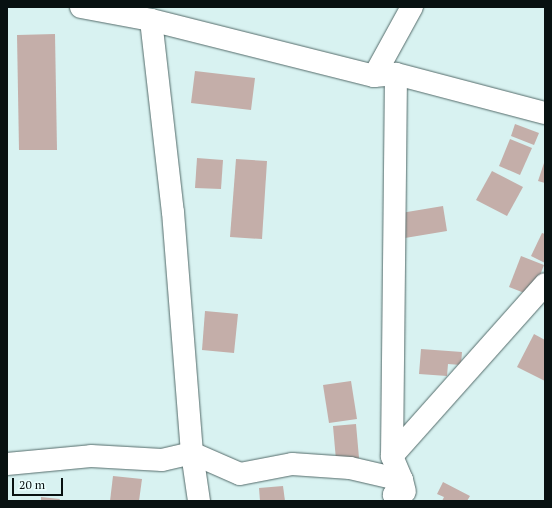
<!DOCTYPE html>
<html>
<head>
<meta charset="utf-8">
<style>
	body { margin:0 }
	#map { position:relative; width:552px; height:508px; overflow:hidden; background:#d8f2f1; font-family:"PT Serif",serif }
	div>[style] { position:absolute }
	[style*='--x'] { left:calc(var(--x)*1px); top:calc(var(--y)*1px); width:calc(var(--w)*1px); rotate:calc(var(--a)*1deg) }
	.building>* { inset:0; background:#c4aea9 }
	.roads { filter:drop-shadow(0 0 1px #546b6a) drop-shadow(0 0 1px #546b6a) }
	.minor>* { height:22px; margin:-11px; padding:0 11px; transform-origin:11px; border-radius:11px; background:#fff }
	span { translate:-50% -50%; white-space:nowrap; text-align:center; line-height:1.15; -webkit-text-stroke:4px #eafefd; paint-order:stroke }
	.frame { position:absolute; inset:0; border:8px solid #081111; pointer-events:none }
	.scale { position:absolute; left:12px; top:478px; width:51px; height:18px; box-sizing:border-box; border:2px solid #081111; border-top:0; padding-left:5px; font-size:12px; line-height:14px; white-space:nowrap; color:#081111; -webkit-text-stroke:3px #eafefd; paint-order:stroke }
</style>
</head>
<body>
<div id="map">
	<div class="building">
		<div style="clip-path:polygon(55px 34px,57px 150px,19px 150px,17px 35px)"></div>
		<div style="clip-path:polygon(195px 71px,255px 78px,251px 110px,191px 103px)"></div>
		<div style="clip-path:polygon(515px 124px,539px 133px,534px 145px,511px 136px)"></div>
		<div style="clip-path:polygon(510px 139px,532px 148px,520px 175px,499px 166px)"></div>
		<div style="clip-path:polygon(197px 158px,223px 160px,221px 189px,195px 188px)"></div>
		<div style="clip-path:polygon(236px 159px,267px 161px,262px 239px,230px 237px)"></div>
		<div style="clip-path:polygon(545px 160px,545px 183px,538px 181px)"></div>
		<div style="clip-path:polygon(492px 171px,523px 187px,507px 216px,476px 200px)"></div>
		<div style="clip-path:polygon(443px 206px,447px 231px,405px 238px,401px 213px)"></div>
		<div style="clip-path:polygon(542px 233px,545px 234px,545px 263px,531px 256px)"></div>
		<div style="clip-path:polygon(521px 256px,544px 265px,532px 296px,509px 287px)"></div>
		<div style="clip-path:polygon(205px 311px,238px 314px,234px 353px,202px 350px)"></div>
		<div style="clip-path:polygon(534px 334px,545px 340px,545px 381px,517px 367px)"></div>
		<div style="clip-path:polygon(421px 349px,462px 352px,461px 365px,448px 364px,447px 376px,419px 374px)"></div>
		<div style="clip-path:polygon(351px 381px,357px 419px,329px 423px,323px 385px)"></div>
		<div style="clip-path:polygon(356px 424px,359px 458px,336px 460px,333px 426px)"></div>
		<div style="clip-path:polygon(113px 476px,142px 479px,139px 501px,110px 501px)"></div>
		<div style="clip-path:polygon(443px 482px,470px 496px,467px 501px,442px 501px,444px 497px,437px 494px)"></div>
		<div style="clip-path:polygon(283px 486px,285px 501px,260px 501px,259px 488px)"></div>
		<div style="clip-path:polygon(41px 497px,60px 499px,59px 501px,41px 501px)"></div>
	</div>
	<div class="roads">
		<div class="minor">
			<div style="--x:81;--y:7;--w:71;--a:10.5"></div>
			<div style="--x:151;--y:20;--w:230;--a:14.1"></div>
			<div style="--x:151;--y:20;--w:193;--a:83.5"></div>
			<div style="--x:173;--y:212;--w:242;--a:85.5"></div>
			<div style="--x:192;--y:453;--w:49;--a:81.7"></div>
			<div style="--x:396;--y:74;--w:154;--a:14.7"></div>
			<div style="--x:392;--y:456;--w:230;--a:-48.3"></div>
			<div style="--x:7;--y:464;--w:84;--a:-5.4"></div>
			<div style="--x:91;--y:456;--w:71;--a:3.2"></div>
			<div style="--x:162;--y:460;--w:31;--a:-13"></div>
			<div style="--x:192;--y:453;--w:52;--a:23.6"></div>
			<div style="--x:240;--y:474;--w:53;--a:-10.9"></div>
			<div style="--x:292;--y:464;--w:58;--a:3.9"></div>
			<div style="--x:350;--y:468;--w:53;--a:13"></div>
			<div style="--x:402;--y:480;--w:12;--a:76"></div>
			<div style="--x:397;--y:501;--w:7;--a:-117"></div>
			<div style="--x:394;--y:495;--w:17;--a:-62"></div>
			<div style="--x:402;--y:480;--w:26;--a:-113"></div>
			<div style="--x:392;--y:456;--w:382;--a:-89.4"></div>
			<div style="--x:396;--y:74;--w:22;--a:175"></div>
			<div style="--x:374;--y:76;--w:79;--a:-61.2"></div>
		</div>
	</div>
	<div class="frame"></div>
	<div class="scale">20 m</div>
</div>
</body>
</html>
